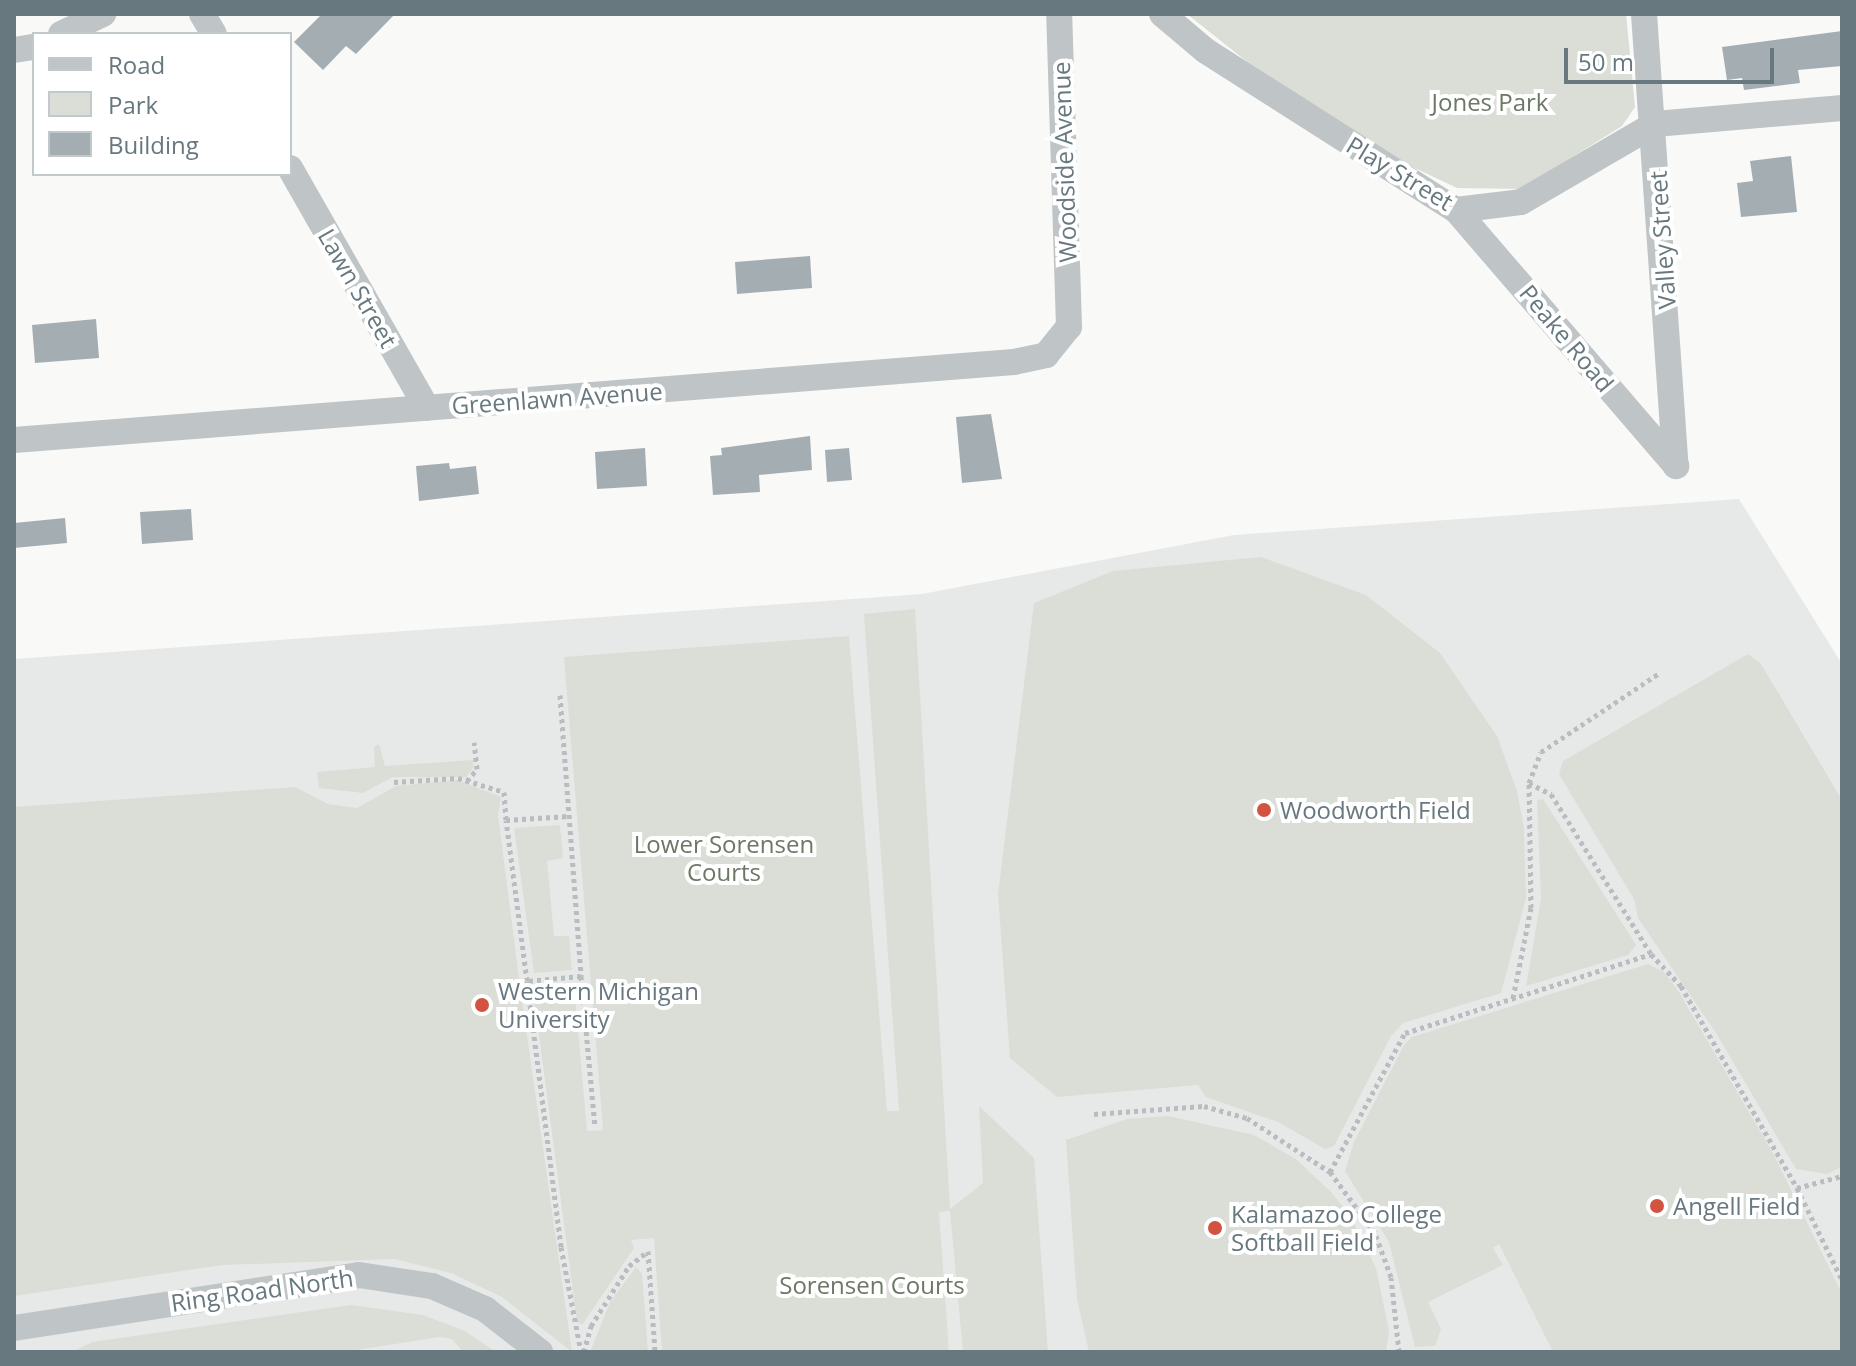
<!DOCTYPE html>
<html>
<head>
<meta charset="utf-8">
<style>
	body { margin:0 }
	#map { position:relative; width:1856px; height:1366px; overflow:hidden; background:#f9f9f8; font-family:"Open Sans",sans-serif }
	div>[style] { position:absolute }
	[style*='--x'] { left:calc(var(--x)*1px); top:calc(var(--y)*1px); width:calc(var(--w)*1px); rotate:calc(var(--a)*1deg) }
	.built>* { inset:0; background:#e7e9e8 }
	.green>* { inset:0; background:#daded7 }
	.building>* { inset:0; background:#a4aeb2 }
	.path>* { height:5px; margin-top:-2.5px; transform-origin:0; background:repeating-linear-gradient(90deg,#b9bdbf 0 4px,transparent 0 8px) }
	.street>* { height:26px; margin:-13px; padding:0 13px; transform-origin:13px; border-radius:13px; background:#bfc4c6 }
	.dots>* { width:22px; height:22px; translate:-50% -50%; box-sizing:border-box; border:4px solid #fff; border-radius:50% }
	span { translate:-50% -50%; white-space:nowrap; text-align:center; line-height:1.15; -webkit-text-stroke:8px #fff; paint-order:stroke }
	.park-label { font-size:24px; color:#6b7866 }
	.street-label { font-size:24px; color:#67787f }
	.poi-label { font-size:24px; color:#67787f }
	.left { translate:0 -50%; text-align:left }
	.frame { position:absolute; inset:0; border:16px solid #67787f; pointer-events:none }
	.legend { position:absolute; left:32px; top:32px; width:260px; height:144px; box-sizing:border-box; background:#fff; border:2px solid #c2c9cc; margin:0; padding:10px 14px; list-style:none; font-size:24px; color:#67787f }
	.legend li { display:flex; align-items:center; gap:16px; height:40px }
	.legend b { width:40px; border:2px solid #c2c9cc }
	.scale { position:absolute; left:1564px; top:48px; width:210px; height:36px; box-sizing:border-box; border:4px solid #67787f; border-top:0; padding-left:10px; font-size:24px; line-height:28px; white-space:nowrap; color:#67787f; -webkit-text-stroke:6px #fff; paint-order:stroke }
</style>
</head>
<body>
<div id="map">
	<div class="built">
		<div style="clip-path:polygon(1739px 499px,1842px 664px,1842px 1352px,14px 1352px,14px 659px,922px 594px,1234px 535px)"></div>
	</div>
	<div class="green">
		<div style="clip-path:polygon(1187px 14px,1626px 14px,1635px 107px,1622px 126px,1521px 189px,1457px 188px,1400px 161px,1260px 72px)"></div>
		<div style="clip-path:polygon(1261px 557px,1366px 595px,1440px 653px,1497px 736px,1517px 791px,1524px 828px,1526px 898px,1501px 993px,1403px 1023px,1391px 1036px,1334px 1146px,1325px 1149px,1278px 1122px,1206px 1097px,1198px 1085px,1057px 1097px,1010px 1058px,998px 894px,1034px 603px,1113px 571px)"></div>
		<div style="clip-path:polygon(915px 609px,950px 1209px,983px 1183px,979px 1106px,1034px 1158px,1048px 1352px,963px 1352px,950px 1211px,939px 1212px,949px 1352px,662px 1352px,654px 1238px,631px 1240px,634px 1248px,582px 1325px,577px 1322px,533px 990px,574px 984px,587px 1131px,603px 1130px,564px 657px,849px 636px,887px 1111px,899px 1111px,864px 614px)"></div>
		<div style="clip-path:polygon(1748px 654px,1761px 664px,1842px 800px,1842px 1167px,1827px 1174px,1796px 1169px,1716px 1033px,1638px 918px,1634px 899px,1559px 774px,1563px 761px)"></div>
		<div style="clip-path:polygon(379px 744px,385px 766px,473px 760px,473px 768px,466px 777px,393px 777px,363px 793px,319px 788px,317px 772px,375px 767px,374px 747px)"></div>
		<div style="clip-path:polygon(457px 780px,501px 797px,498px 815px,520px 986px,572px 1352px,502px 1297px,451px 1273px,394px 1259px,222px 1265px,14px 1296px,14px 807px,295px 787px,328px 804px,357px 808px,396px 786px)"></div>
		<div style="clip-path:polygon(1543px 799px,1636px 945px,1628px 955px,1526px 986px,1541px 899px,1537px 800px)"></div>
		<div style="clip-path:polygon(560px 825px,563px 858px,547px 861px,554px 936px,569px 936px,572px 970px,534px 973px,514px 828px)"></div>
		<div style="clip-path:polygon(1648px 964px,1664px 972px,1679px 992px,1774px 1155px,1842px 1294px,1842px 1352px,1553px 1352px,1499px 1244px,1493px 1248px,1503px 1265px,1428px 1302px,1441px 1329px,1435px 1346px,1415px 1347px,1389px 1242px,1345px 1171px,1354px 1142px,1404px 1045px,1412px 1037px)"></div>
		<div style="clip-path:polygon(1168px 1116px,1254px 1135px,1296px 1159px,1332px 1193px,1351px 1217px,1376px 1268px,1389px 1331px,1386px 1352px,1089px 1352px,1077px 1299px,1066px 1140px,1127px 1119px)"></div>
		<div style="clip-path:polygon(636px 1267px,642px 1274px,648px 1352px,590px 1352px,610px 1302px)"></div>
		<div style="clip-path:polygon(351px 1305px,423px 1315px,465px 1331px,496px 1352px,463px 1352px,452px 1339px,440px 1337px,344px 1352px,72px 1352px,92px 1342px)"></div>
	</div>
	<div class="building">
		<div style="clip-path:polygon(322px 14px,395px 14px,356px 54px,346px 46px,323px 70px,294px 42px)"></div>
		<div style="clip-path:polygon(1842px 31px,1842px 66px,1798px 70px,1800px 83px,1744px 90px,1742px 78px,1727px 80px,1722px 47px)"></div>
		<div style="clip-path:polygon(1791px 156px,1797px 212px,1741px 217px,1737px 183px,1753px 181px,1750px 161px)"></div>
		<div style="clip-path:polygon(810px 256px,812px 288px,737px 294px,735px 262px)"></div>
		<div style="clip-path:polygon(96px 319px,99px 358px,35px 363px,32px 325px)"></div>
		<div style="clip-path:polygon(991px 414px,1002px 479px,962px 483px,956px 417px)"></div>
		<div style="clip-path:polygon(810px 436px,812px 470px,759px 475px,760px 492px,713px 495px,710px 456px,722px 455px,721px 448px)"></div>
		<div style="clip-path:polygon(645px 448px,647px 486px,597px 489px,595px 452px)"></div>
		<div style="clip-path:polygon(849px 448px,852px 480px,827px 482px,825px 450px)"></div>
		<div style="clip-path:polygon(449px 463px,450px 469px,476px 466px,479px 494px,419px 501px,416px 466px)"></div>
		<div style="clip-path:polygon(191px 509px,193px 540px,142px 544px,140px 512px)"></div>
		<div style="clip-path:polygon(65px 518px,67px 543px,14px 548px,14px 523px)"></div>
	</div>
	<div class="path">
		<div style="--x:560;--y:695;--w:282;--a:85.7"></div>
		<div style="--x:581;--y:976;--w:54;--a:174.7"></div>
		<div style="--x:527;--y:981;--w:268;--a:82.7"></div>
		<div style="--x:561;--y:1247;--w:107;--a:79.2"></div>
		<div style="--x:467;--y:781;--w:16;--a:-50"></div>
		<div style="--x:477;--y:769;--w:27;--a:-96"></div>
		<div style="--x:394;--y:782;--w:64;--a:-3.6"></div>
		<div style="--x:458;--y:778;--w:48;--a:16.9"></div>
		<div style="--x:504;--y:792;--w:28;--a:86"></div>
		<div style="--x:1529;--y:783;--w:33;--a:-69"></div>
		<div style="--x:1541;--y:752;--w:141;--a:-33.7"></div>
		<div style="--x:581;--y:976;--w:151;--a:84.7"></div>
		<div style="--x:527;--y:981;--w:162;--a:-97.4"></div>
		<div style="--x:506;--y:820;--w:63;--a:-3.6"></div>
		<div style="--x:1513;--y:998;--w:92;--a:-78.7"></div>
		<div style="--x:1531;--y:908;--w:125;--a:-90.9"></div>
		<div style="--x:1529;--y:783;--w:25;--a:27"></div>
		<div style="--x:1551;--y:794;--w:189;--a:58"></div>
		<div style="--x:1094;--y:1114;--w:110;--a:-4.2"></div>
		<div style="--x:1204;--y:1106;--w:45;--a:15.6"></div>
		<div style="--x:1247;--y:1118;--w:99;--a:33"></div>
		<div style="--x:1797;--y:1188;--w:102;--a:63.9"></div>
		<div style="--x:584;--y:1352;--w:27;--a:-75"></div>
		<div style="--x:591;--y:1326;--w:71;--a:-57.7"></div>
		<div style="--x:629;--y:1266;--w:24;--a:-38"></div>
		<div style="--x:648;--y:1251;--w:101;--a:86"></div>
		<div style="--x:1399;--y:1352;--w:75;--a:-96.1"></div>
		<div style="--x:1391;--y:1277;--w:47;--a:-110"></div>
		<div style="--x:1375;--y:1233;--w:76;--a:-126.4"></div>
		<div style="--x:1330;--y:1172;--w:158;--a:-61.7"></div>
		<div style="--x:1405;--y:1033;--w:258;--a:-17.8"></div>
		<div style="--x:1651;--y:954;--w:44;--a:46.8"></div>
		<div style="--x:1681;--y:986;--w:233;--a:60.1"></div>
		<div style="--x:1797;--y:1188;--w:47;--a:-14.9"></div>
	</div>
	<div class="street">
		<div style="--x:202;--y:14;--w:23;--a:59"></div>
		<div style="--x:1162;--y:14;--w:57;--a:40.1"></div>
		<div style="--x:1206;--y:51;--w:296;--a:32.5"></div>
		<div style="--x:1456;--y:210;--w:65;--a:-7"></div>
		<div style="--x:1521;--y:202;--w:155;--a:-30.2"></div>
		<div style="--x:1655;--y:124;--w:188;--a:-4.9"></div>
		<div style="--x:1644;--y:14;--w:453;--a:86"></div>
		<div style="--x:61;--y:34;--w:47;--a:-25.5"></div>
		<div style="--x:14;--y:50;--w:20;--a:-9"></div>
		<div style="--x:290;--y:168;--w:276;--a:60.3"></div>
		<div style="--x:1456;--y:210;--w:338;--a:49.3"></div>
		<div style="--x:14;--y:440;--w:1003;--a:-4.46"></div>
		<div style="--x:1014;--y:362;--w:33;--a:-12"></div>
		<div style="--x:1046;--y:355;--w:36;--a:-51"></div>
		<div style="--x:1069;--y:327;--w:313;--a:-91.8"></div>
		<div style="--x:14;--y:1328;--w:349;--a:-8.7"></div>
		<div style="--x:359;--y:1275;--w:74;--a:8.6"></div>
		<div style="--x:432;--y:1286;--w:58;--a:23.5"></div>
		<div style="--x:485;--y:1309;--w:70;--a:38"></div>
	</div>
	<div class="dots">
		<div style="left:1264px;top:810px;background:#d15340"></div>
		<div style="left:482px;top:1005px;background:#d15340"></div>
		<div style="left:1657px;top:1206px;background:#d15340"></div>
		<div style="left:1215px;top:1228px;background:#d15340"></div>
	</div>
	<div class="park-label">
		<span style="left:1490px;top:102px">Jones Park</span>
		<span style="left:724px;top:858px">Lower Sorensen<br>Courts</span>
		<span style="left:872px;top:1285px">Sorensen Courts</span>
	</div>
	<div class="street-label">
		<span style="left:1064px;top:162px;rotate:-92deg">Woodside Avenue</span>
		<span style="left:1400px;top:173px;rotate:31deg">Play Street</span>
		<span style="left:1662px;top:240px;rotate:-94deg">Valley Street</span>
		<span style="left:358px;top:288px;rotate:60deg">Lawn Street</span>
		<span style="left:1567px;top:338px;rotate:50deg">Peake Road</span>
		<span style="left:557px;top:398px;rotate:-4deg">Greenlawn Avenue</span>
		<span style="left:262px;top:1290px;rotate:-8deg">Ring Road North</span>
	</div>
	<div class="poi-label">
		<span class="left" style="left:1280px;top:810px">Woodworth Field</span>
		<span class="left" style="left:498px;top:1005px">Western Michigan<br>University</span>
		<span class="left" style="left:1673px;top:1206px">Angell Field</span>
		<span class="left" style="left:1231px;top:1228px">Kalamazoo College<br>Softball Field</span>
	</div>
	<div class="frame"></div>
	<ul class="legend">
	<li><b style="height:10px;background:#bfc4c6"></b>Road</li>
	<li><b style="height:22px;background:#daded7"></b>Park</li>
	<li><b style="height:22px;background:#a4aeb2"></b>Building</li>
	</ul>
	<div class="scale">50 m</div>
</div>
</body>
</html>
